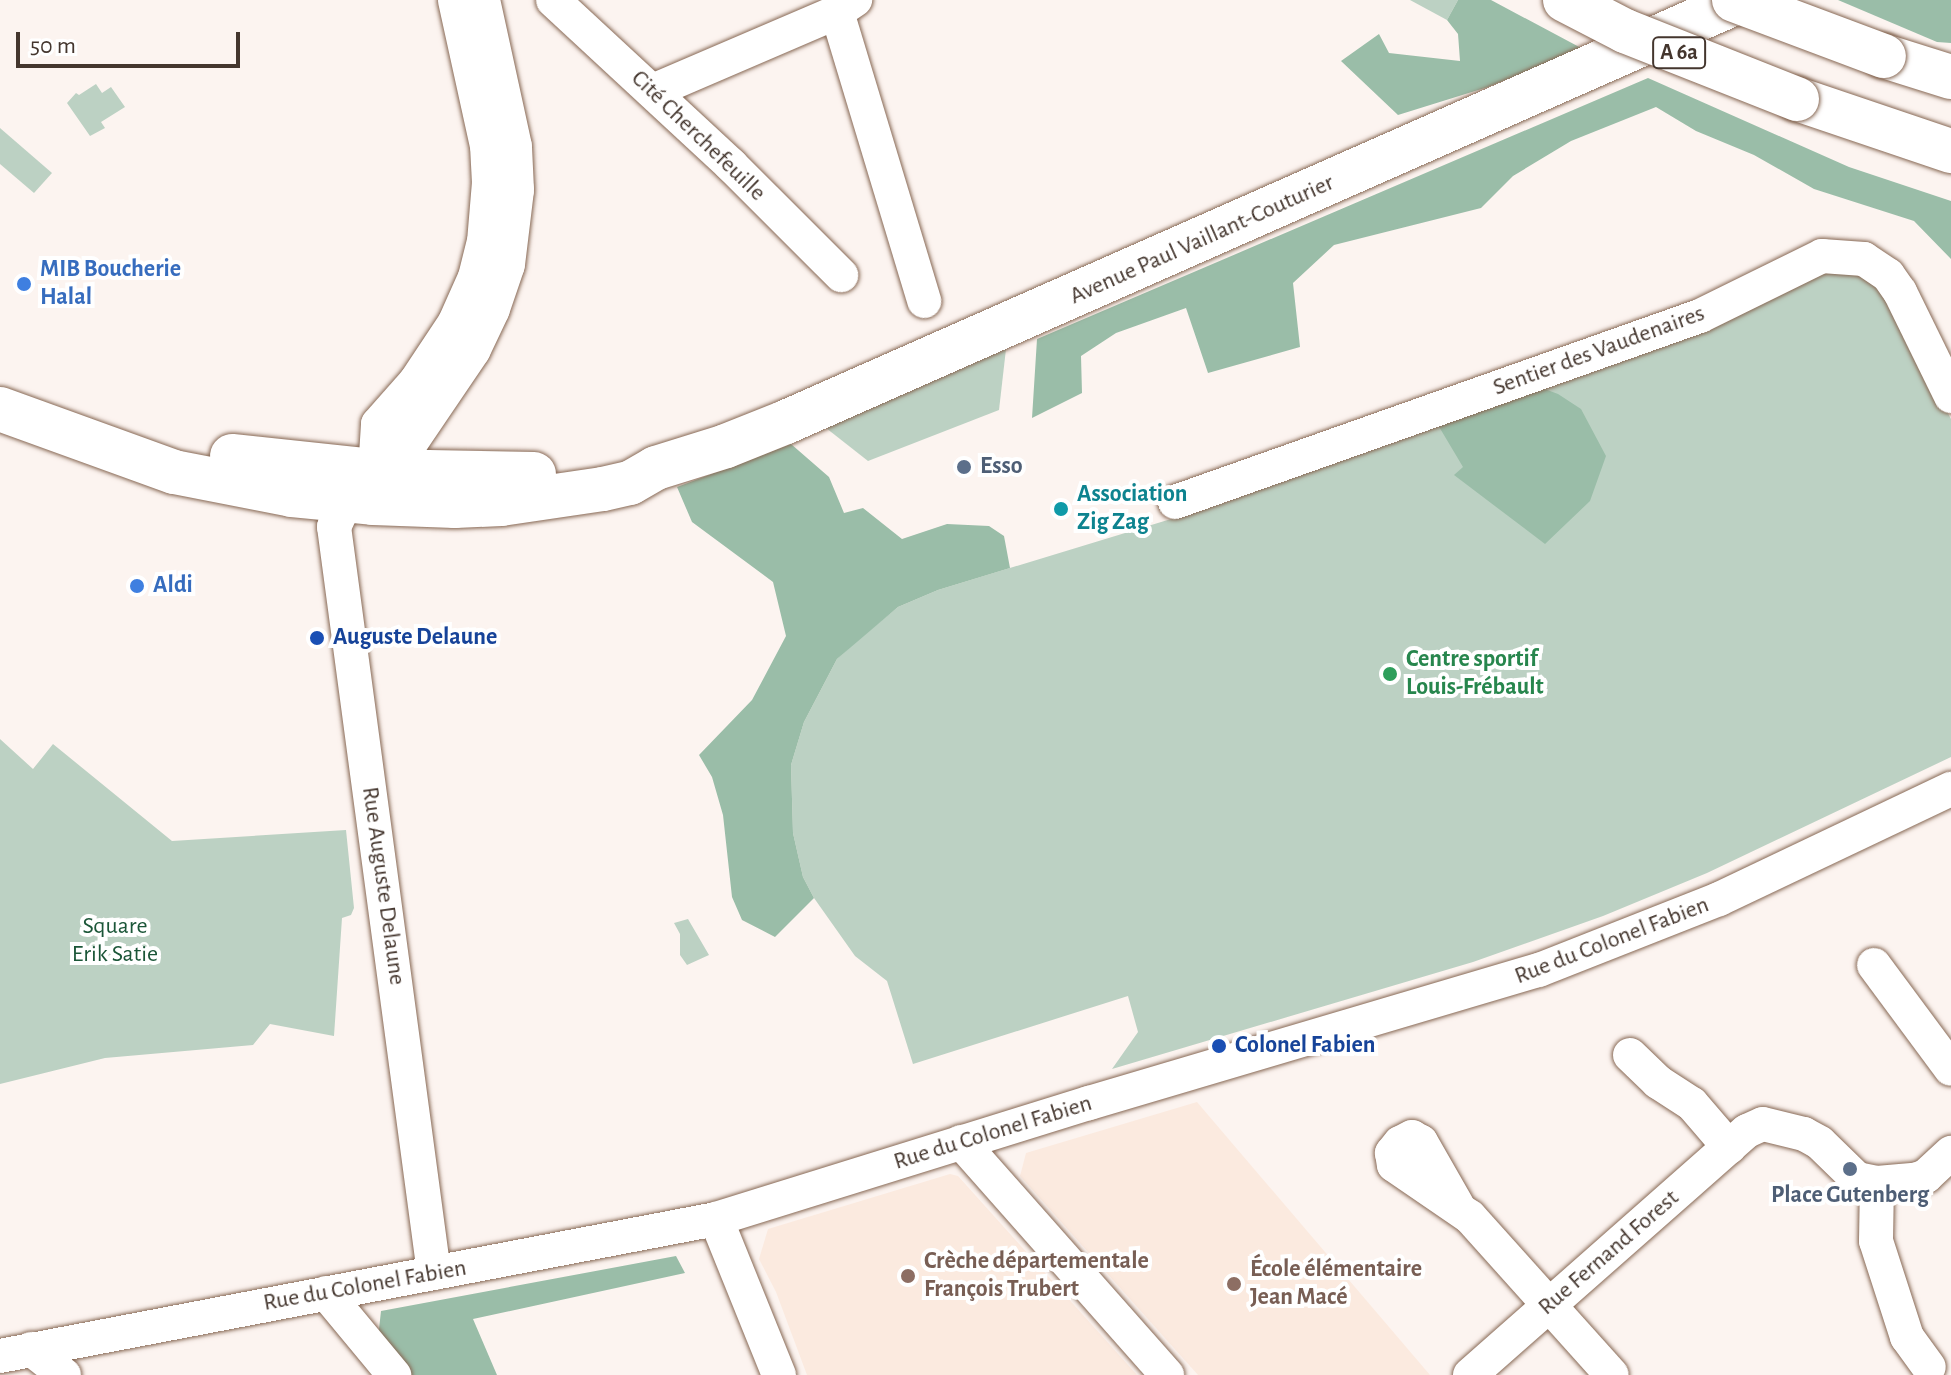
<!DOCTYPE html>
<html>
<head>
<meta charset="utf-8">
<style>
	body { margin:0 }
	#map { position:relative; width:1951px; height:1375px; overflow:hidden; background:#fcf4f0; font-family:"Alegreya Sans",sans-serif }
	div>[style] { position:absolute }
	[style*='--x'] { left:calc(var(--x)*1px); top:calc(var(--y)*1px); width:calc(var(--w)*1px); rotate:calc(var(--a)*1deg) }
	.built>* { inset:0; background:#fbeadf }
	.green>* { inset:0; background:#bcd1c3 }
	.forest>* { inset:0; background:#9abda8 }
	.roads { filter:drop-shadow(0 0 2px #876854) drop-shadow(0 0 2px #876854) }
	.minor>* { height:34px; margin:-17px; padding:0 17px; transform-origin:17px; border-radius:17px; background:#fff }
	.major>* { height:44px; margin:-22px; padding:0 22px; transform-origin:22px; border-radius:22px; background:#fff }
	.highway>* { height:44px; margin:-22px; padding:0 22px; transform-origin:22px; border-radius:22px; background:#fff }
	.bridges { filter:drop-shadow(0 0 2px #876854) drop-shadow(0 0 2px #876854) }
	.highway-bridge>* { height:44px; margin:-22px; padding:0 22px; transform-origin:22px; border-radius:22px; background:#fff }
	.dots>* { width:22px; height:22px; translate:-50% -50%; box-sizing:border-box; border:4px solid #fff; border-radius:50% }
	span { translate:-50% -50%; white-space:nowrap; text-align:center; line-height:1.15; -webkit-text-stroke:8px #fff; paint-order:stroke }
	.shield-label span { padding:2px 6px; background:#fff; border:2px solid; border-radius:6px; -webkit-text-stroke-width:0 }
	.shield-label { font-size:22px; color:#44362e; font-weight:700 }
	.street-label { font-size:24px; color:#44362e }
	.shop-label { font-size:24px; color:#366cbe; font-weight:700 }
	.left { translate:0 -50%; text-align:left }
	.service-label { font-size:24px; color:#4e5e75; font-weight:700 }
	.culture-label { font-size:24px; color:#0d838f; font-weight:700 }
	.transit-label { font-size:24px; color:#164399; font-weight:700 }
	.leisure-label { font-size:24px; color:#27864d; font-weight:700 }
	.park-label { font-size:24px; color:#1b5638 }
	.education-label { font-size:24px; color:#785e54; font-weight:700 }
	.scale { position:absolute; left:16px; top:32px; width:224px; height:36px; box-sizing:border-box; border:4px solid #44362e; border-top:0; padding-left:10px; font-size:24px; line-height:28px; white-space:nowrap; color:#44362e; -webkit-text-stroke:6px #fff; paint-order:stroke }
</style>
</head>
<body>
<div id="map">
	<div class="built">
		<div style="clip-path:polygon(1197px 1102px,1430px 1375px,1198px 1375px,1020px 1176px,1026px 1153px)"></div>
		<div style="clip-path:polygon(950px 1174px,958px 1176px,1137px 1375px,807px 1375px,776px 1292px,759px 1259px,768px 1229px)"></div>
	</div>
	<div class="green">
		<div style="clip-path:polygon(1410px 0,1458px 0,1447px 20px)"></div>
		<div style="clip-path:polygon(96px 84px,102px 93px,111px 87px,125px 107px,101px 122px,105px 128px,90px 136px,67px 103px,76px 93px,79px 95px)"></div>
		<div style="clip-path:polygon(0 128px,52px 173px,34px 193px,0 164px)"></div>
		<div style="clip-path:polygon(1839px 269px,1869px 280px,1884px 292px,1951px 419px,1951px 757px,1707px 873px,1603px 916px,1473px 962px,1112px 1069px,1138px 1032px,1128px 996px,913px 1064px,887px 981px,855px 956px,814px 898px,803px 877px,793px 833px,791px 765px,804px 722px,837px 659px,859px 639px,898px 607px,938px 590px,1230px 501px,1228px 492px,1815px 270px)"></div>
		<div style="clip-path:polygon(1006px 349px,999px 410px,868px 461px,826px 428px)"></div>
		<div style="clip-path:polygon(0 739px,33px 769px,53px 744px,172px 841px,346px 830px,354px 908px,351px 915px,342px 918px,334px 1036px,270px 1024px,253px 1045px,105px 1058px,0 1084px)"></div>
		<div style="clip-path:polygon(688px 919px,709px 955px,687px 965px,680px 955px,680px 934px,674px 923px)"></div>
	</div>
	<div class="forest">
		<div style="clip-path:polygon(1458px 0,1491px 0,1583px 49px,1488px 87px,1398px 115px,1341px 61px,1379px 34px,1389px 53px,1460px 61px,1458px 34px,1447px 20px)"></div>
		<div style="clip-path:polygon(1838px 0,1951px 0,1951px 43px,1937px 42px)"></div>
		<div style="clip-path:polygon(1648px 78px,1849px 167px,1951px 201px,1951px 259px,1914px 221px,1814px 189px,1754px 155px,1696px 131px,1656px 107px,1571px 141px,1513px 176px,1481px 208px,1334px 245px,1293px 283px,1300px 347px,1208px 373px,1186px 308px,1116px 333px,1081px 356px,1082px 393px,1032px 418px,1037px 339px)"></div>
		<div style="clip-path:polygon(1534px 385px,1558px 394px,1581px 409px,1606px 456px,1590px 501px,1545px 544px,1454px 475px,1463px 467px,1435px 420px)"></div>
		<div style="clip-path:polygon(791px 444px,829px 477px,844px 513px,863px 508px,902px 539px,947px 524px,989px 526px,1004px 536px,1010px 568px,938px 590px,898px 607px,837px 659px,804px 722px,791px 765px,793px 833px,803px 877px,814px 898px,775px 937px,742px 920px,732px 897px,723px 815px,712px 777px,699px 755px,752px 700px,786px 636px,773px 582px,692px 522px,677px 487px)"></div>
		<div style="clip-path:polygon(676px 1256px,685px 1273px,473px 1319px,497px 1375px,409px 1375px,378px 1338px,381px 1311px)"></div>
	</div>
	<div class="roads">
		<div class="minor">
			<div style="--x:553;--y:0;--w:243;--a:42.8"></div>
			<div style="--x:731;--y:165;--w:156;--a:45"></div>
			<div style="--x:837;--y:12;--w:302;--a:73.2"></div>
			<div style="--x:653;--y:91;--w:200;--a:-23.2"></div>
			<div style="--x:837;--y:12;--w:22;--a:-34"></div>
			<div style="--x:1175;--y:502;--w:557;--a:-19.51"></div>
			<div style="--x:1700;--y:316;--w:136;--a:-26.2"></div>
			<div style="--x:1822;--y:256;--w:42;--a:4.1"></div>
			<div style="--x:1864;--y:259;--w:29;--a:34"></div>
			<div style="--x:1888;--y:275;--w:21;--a:55"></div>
			<div style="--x:1900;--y:292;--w:116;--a:63.9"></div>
			<div style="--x:1874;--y:965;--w:129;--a:53.5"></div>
			<div style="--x:1630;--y:1055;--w:39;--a:44"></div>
			<div style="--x:1658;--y:1082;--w:40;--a:32.9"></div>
			<div style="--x:1692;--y:1104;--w:57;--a:49.3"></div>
			<div style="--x:961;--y:1142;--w:311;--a:48.5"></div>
			<div style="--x:1877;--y:1183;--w:58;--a:91"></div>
			<div style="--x:1876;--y:1241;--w:101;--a:72.1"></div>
			<div style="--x:1907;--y:1337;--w:37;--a:54"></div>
			<div style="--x:1457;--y:1205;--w:73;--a:-119.7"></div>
			<div style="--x:1421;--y:1142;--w:10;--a:-151"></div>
			<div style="--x:1412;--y:1137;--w:13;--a:153"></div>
			<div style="--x:1400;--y:1143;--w:13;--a:129"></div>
			<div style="--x:1392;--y:1153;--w:12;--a:81"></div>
			<div style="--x:1394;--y:1165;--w:92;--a:34.4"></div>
			<div style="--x:1470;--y:1217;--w:212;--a:48.1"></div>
			<div style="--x:716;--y:1219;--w:168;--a:68"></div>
			<div style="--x:434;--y:1273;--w:753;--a:-97.63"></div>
			<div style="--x:334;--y:527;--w:29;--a:-65"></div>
			<div style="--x:346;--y:501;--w:42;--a:-46"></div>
			<div style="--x:375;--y:471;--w:47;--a:-86.3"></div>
			<div style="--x:378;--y:424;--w:57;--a:-48.5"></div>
			<div style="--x:416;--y:381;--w:71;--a:-56.5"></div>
			<div style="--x:455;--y:322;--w:49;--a:-66"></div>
			<div style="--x:475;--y:277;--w:36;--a:-76"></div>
			<div style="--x:484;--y:242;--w:59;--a:-85.2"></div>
			<div style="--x:489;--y:183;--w:37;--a:-93"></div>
			<div style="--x:487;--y:146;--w:149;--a:-102.4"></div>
			<div style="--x:326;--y:1293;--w:107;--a:50.3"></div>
			<div style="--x:31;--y:1349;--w:42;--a:38.2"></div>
			<div style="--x:0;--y:1356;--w:729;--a:-10.83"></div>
			<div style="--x:716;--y:1219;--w:391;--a:-17.3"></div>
			<div style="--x:1089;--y:1103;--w:469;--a:-16.5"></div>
			<div style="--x:1539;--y:970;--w:193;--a:-21.5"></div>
			<div style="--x:1719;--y:899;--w:257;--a:-25.4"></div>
			<div style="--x:1470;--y:1375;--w:369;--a:-41.4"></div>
			<div style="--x:1747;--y:1131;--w:17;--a:-24"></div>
			<div style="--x:1763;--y:1124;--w:42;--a:13.7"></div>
			<div style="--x:1804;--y:1134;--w:18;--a:29"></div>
			<div style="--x:1820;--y:1143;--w:52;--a:44.2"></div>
			<div style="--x:1857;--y:1179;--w:20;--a:11"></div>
			<div style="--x:1877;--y:1183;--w:38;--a:-5"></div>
			<div style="--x:1915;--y:1180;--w:12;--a:-20"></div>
			<div style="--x:1926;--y:1176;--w:34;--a:-43"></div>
		</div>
		<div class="major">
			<div style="--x:0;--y:409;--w:185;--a:19.9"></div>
			<div style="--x:174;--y:472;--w:120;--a:11"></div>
			<div style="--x:292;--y:495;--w:81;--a:5.6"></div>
			<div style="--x:373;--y:503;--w:82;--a:2.1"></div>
			<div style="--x:455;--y:506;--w:46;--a:-2.5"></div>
			<div style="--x:501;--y:504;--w:103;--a:-8.4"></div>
			<div style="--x:603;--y:489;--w:28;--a:-13"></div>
			<div style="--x:630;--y:483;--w:30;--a:-30"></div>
			<div style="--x:656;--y:468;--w:73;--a:-17.4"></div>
			<div style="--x:726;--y:446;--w:65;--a:-21.8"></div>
			<div style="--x:786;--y:422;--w:1045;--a:-23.82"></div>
			<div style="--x:232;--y:456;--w:144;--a:6"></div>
			<div style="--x:375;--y:471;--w:159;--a:1.1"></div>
			<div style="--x:375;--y:471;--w:33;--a:-40"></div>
			<div style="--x:400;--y:450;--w:123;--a:-55.9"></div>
			<div style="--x:469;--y:348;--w:44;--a:-64.6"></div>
			<div style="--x:488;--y:308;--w:46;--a:-71.2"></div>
			<div style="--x:503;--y:264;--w:75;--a:-83.1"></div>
			<div style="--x:512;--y:190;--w:43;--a:-92.7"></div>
			<div style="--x:510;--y:147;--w:150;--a:-102.3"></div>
		</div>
		<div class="highway">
			<div style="--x:1884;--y:56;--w:70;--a:17.4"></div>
			<div style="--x:1797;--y:99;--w:163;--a:18.7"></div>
		</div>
	</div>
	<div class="bridges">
		<div class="highway-bridge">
			<div style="--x:1565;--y:0;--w:68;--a:27.3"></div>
			<div style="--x:1625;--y:31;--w:185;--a:21.6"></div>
			<div style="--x:1734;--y:0;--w:160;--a:20.5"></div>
		</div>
	</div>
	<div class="dots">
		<div style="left:24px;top:284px;background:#3f7fe0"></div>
		<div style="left:964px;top:467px;background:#5c6f8a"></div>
		<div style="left:1061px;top:509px;background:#0f9aa8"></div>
		<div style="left:137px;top:586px;background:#3f7fe0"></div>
		<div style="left:317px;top:638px;background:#1a4fb4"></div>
		<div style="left:1390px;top:674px;background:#2e9e5b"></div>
		<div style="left:1219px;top:1046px;background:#1a4fb4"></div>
		<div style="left:1850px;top:1169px;background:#5c6f8a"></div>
		<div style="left:908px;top:1276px;background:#8d6e63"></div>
		<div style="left:1234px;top:1284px;background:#8d6e63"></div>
	</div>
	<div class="shield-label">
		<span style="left:1679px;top:53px">A 6a</span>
	</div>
	<div class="street-label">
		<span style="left:698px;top:136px;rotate:44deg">Cité Cherchefeuille</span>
		<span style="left:1202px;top:240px;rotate:-24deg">Avenue Paul Vaillant-Couturier</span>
		<span style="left:1599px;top:351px;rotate:-20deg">Sentier des Vaudenaires</span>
		<span style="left:383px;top:886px;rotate:82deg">Rue Auguste Delaune</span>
		<span style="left:1612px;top:941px;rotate:-21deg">Rue du Colonel Fabien</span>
		<span style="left:993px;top:1133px;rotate:-17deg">Rue du Colonel Fabien</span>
		<span style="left:1609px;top:1253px;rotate:-41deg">Rue Fernand Forest</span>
		<span style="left:365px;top:1286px;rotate:-10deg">Rue du Colonel Fabien</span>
	</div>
	<div class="shop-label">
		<span class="left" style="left:40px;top:284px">MIB Boucherie<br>Halal</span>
		<span class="left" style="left:153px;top:586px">Aldi</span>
	</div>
	<div class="service-label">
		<span class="left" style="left:980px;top:467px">Esso</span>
		<span style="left:1850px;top:1196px">Place Gutenberg</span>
	</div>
	<div class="culture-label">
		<span class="left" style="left:1077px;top:509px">Association<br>Zig Zag</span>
	</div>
	<div class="transit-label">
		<span class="left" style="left:333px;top:638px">Auguste Delaune</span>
		<span class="left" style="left:1235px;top:1046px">Colonel Fabien</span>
	</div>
	<div class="leisure-label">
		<span class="left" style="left:1406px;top:674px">Centre sportif<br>Louis-Frébault</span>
	</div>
	<div class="park-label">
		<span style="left:115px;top:941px">Square<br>Erik Satie</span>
	</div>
	<div class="education-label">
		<span class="left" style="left:924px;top:1276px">Crèche départementale<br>François Trubert</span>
		<span class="left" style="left:1250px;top:1284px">École élémentaire<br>Jean Macé</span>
	</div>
	<div class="scale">50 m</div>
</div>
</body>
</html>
